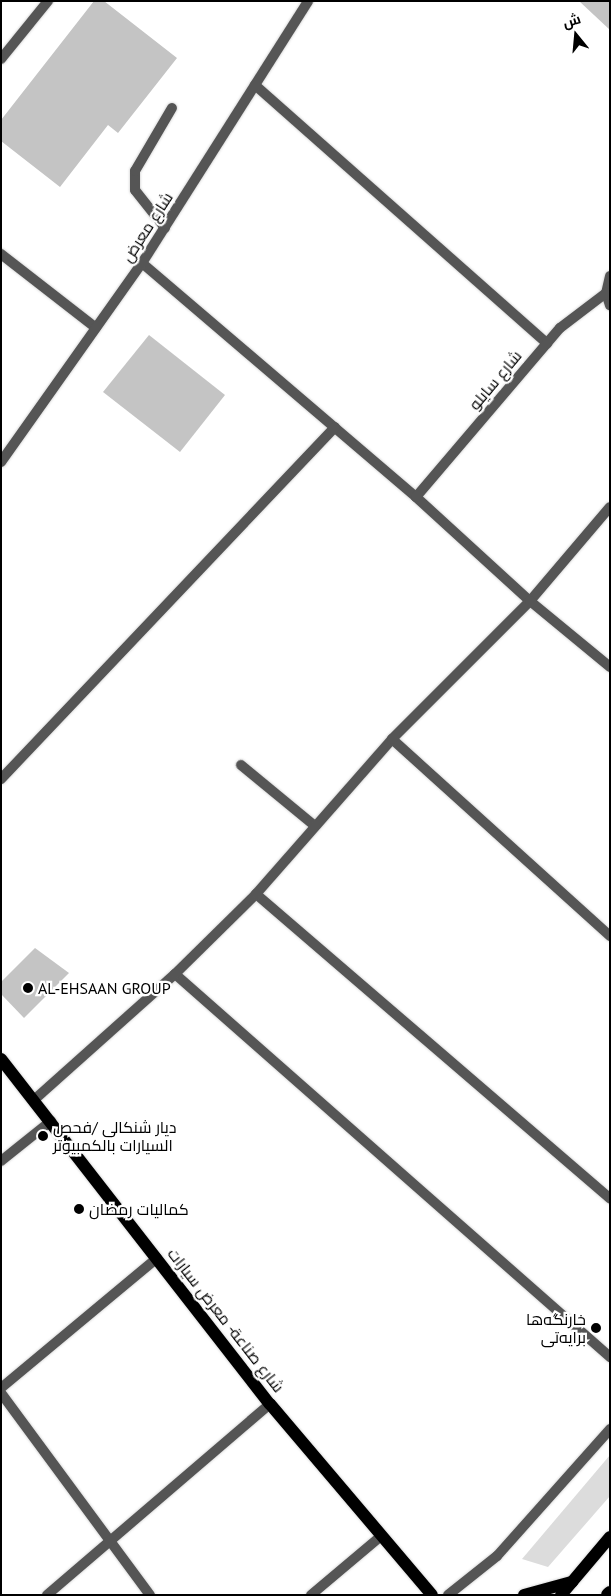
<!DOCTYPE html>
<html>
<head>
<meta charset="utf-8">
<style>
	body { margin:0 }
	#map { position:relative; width:611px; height:1596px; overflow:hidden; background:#fff; font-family:"PT Sans",Cairo,sans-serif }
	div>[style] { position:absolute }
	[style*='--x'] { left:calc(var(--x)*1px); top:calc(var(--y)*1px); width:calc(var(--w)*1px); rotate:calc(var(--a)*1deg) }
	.green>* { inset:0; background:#dcdcdc }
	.building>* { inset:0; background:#c4c4c4 }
	.roads { filter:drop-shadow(0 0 1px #dbdbdb) drop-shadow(0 0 1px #dbdbdb) }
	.service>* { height:10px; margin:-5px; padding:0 5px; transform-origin:5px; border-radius:5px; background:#555 }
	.minor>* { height:10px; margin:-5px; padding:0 5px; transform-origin:5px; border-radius:5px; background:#555 }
	.primary>* { height:12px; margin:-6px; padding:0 6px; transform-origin:6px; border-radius:6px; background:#000 }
	.trunk>* { height:14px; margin:-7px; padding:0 7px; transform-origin:7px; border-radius:7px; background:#000 }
	.dots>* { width:14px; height:14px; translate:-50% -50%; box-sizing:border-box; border:2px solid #fff; border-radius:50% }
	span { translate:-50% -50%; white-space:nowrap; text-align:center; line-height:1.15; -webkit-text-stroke:4.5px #fff; paint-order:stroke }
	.street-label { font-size:16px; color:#000 }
	.poi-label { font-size:16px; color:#000 }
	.left { translate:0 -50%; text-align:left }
	.right { translate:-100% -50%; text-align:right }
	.frame { position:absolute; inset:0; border:2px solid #000; pointer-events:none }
	.north { position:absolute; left:551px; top:10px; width:50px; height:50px; -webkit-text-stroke:4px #fff; paint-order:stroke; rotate:343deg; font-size:14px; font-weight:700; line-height:20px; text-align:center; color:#000 }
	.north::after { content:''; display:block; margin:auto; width:18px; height:22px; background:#000; clip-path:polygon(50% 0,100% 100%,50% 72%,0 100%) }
</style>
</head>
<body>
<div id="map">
	<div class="green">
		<div style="clip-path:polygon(610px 1455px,610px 1496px,548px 1567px,522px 1559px)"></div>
	</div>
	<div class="building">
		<div style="clip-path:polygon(94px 1px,104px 1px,177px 58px,118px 133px,108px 125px,60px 187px,1px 141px,1px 120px)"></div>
		<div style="clip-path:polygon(579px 1px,610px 1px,610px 30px)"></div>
		<div style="clip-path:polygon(149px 335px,225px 395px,180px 452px,103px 392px)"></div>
		<div style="clip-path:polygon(35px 948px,69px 973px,24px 1018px,1px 994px,1px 982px)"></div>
	</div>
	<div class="roads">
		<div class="service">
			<div style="--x:165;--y:228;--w:48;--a:-128.3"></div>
			<div style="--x:135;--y:190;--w:19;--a:-90"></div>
			<div style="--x:135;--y:171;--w:73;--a:-59.6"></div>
			<div style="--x:241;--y:765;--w:96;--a:39.5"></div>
		</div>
		<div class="minor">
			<div style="--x:1;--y:59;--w:75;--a:-51"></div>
			<div style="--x:255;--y:85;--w:390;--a:41.5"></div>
			<div style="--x:1;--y:254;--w:120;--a:37.9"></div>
			<div style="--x:142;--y:263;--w:360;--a:40.5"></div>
			<div style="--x:416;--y:497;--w:154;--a:42.4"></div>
			<div style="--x:530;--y:601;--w:123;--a:-49.6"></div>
			<div style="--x:610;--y:276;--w:17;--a:103"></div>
			<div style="--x:606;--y:293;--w:13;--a:72"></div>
			<div style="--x:1;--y:462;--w:244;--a:-54.7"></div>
			<div style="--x:142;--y:263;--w:310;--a:-57.6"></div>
			<div style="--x:416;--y:497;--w:222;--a:-49.6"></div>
			<div style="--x:560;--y:328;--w:58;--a:-37.3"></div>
			<div style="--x:392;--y:739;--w:294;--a:42.1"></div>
			<div style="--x:1;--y:779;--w:485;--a:-46.5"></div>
			<div style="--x:256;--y:894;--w:467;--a:40.7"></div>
			<div style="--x:175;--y:974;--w:580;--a:41.36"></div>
			<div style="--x:34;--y:1100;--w:189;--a:-41.8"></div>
			<div style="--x:175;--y:974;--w:114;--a:-44.6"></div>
			<div style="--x:256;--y:894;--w:206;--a:-48.7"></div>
			<div style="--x:392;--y:739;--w:195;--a:-45"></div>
			<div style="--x:530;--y:601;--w:104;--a:39.5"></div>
			<div style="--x:1;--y:1161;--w:64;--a:-38.7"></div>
			<div style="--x:1;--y:1388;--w:203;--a:-39.8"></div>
			<div style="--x:1;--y:1393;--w:251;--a:53.6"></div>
			<div style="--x:47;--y:1595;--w:294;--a:-40.6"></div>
			<div style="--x:311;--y:1595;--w:92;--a:-40.1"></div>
			<div style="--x:448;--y:1595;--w:63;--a:-38.5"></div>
			<div style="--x:497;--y:1556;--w:170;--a:-48.3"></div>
		</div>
		<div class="primary">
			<div style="--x:1;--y:1059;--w:437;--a:52.1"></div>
			<div style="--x:270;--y:1404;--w:250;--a:49.7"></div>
			<div style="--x:524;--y:1595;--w:50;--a:-15.2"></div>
			<div style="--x:561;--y:1595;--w:76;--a:-49.8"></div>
		</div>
		<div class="trunk">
			<div style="--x:608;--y:1595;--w:3;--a:-45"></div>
		</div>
	</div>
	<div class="dots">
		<div style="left:28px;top:988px;background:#000"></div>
		<div style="left:43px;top:1136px;background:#000"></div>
		<div style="left:79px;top:1209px;background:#000"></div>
		<div style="left:596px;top:1328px;background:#000"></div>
	</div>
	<div class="street-label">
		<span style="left:147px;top:227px;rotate:-57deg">شارع معرض</span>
		<span style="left:495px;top:380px;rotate:-50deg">شارع سايلو</span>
		<span style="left:226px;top:1320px;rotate:52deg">شارع صناعة- معرض سيارات</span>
	</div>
	<div class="poi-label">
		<span class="left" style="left:38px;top:988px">AL-EHSAAN GROUP</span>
		<span class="left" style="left:53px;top:1136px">ديار شنكالي /فحص<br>السيارات بالكمبيوتر</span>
		<span class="left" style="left:89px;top:1209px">كماليات رمضان</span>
		<span class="right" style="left:586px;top:1328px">خارنگه‌ها<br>برايه‌تى</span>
	</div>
	<div class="frame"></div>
	<div class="north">ش</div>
</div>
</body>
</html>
